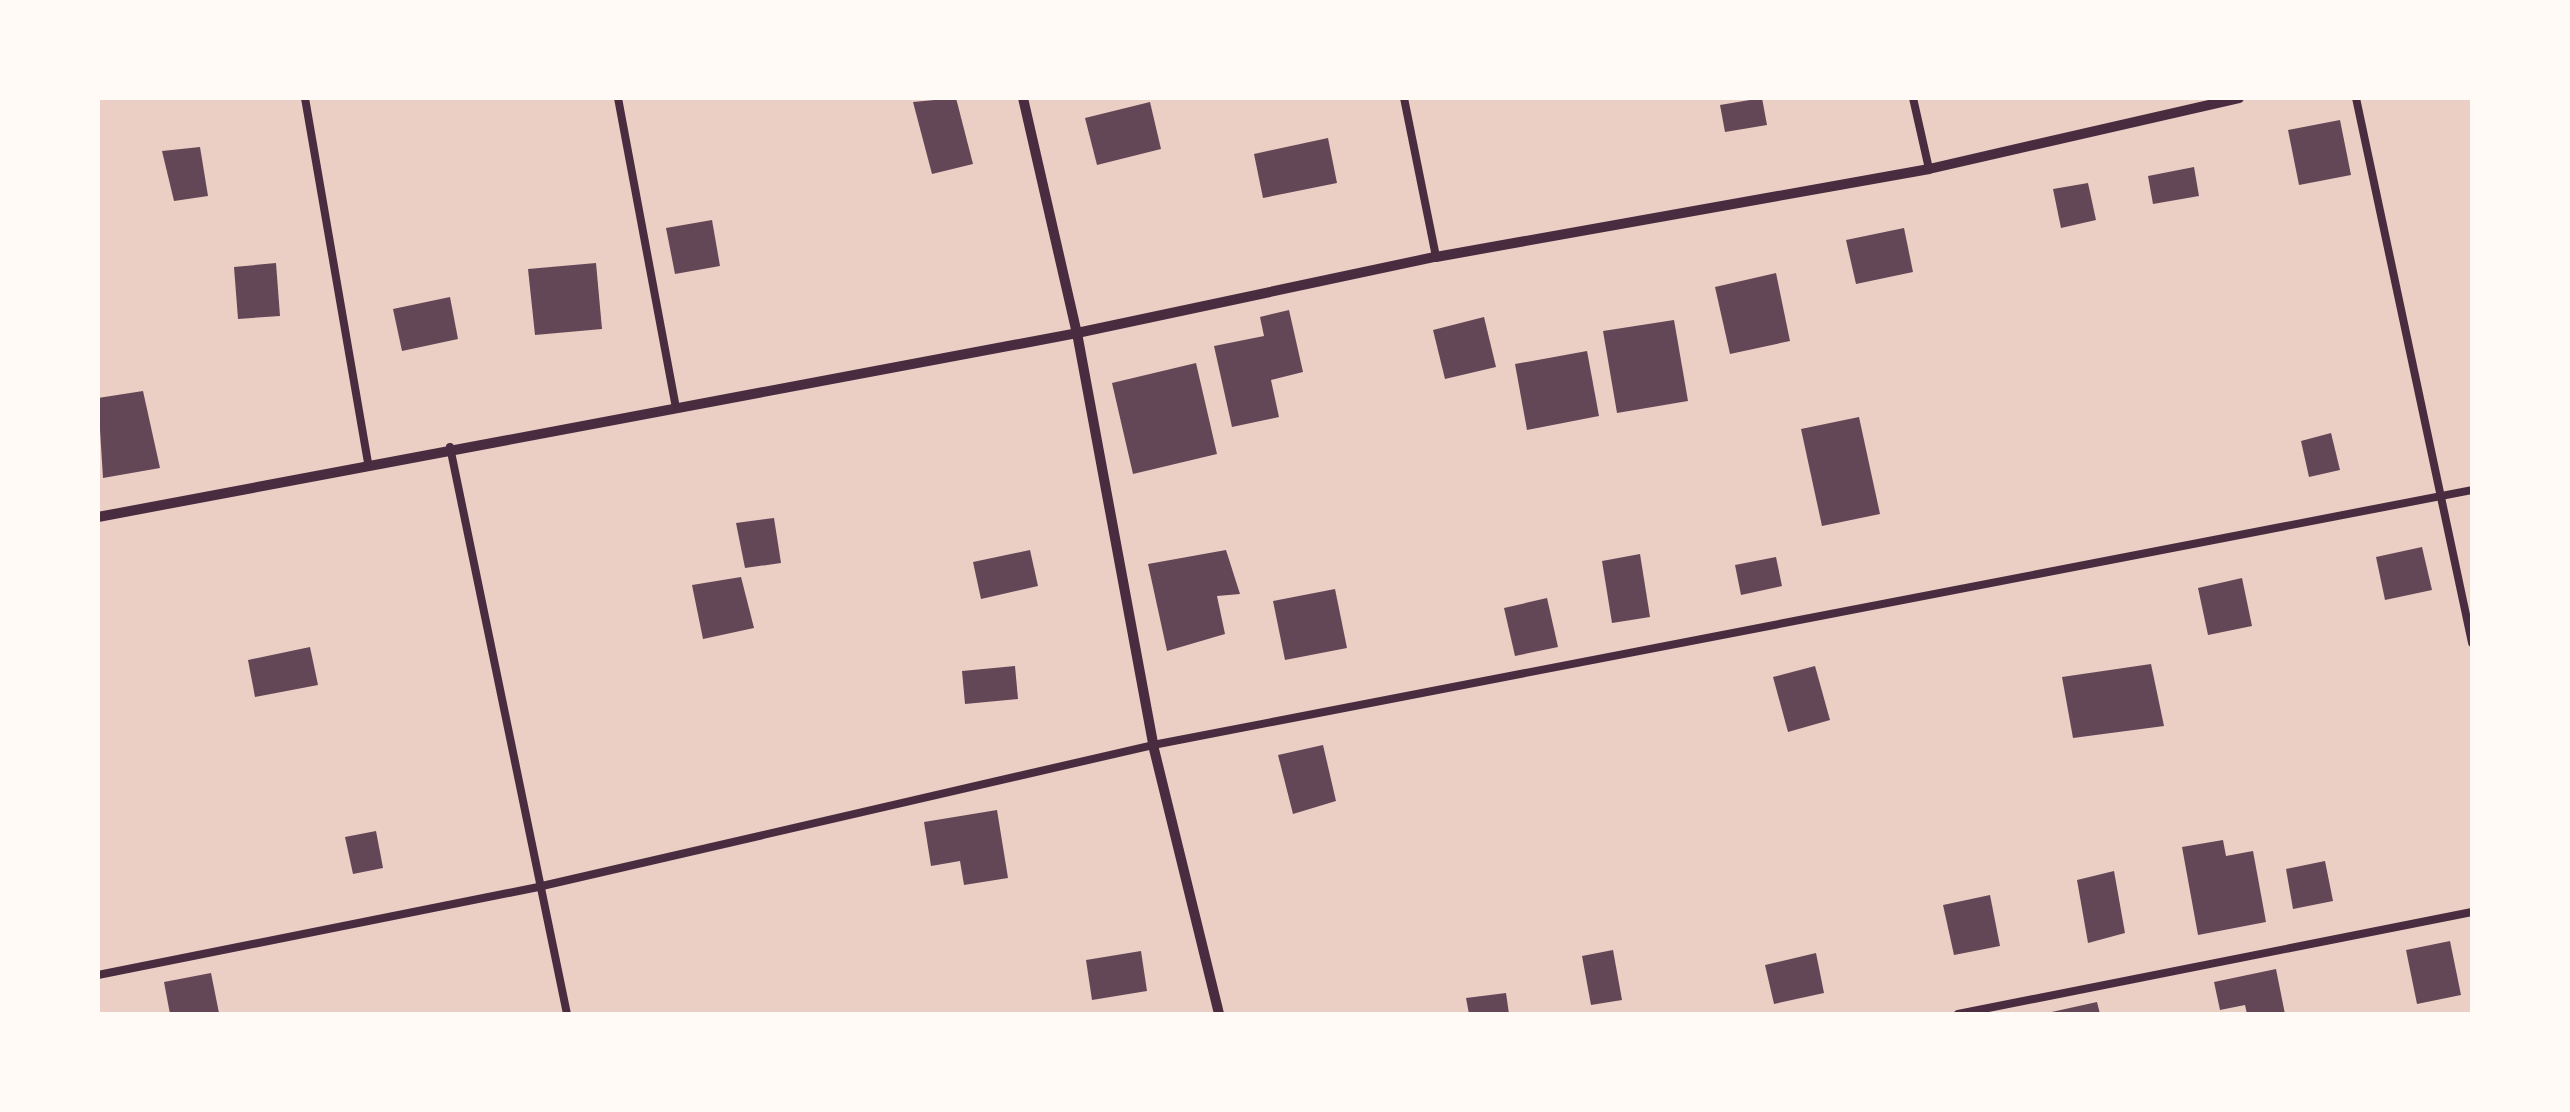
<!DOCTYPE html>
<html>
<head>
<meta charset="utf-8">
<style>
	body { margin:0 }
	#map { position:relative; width:2570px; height:1112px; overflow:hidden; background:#f7e1d7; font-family:"Fira Sans Condensed",sans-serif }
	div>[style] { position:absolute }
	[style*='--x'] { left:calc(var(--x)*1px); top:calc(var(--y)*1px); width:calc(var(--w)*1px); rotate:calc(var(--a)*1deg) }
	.green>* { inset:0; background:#ebcfc5 }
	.building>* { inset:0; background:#644757 }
	.service>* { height:8px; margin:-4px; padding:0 4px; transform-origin:4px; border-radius:4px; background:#4a2c40 }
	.minor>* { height:10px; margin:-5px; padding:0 5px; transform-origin:5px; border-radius:5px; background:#4a2c40 }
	span { translate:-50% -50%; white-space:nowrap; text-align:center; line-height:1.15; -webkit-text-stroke:10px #fffaf5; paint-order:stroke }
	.frame { position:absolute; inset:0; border:100px solid #fffaf5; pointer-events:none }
</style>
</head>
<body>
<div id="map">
	<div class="green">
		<div style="clip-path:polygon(98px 98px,2472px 98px,2472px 1014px,98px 1014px)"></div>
	</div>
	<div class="building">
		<div style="clip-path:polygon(956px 98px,973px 164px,932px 174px,913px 102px)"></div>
		<div style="clip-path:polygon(1762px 98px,1767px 125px,1725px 132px,1720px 105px)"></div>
		<div style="clip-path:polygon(1150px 102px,1161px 149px,1097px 165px,1085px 118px)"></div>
		<div style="clip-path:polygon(2340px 120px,2351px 175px,2299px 185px,2288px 130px)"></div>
		<div style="clip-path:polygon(1328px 138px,1337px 183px,1263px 198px,1254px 154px)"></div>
		<div style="clip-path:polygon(200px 147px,208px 196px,174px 201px,162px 151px)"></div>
		<div style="clip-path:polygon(2194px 167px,2199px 196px,2153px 204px,2148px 176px)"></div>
		<div style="clip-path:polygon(2088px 183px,2096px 220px,2061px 228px,2053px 189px)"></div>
		<div style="clip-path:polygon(712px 220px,720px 266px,675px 274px,666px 228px)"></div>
		<div style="clip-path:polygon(1904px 228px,1913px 272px,1856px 284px,1846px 240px)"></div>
		<div style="clip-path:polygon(276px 263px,280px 316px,238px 319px,234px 267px)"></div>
		<div style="clip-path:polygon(596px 263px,602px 329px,535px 335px,528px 269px)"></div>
		<div style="clip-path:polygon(1776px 273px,1790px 341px,1730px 354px,1715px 287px)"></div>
		<div style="clip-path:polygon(450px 297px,458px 339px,402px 351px,393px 309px)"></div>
		<div style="clip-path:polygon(1289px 310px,1303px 372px,1271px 380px,1279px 417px,1232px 427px,1214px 346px,1264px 336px,1260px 317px)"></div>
		<div style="clip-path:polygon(1484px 317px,1496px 367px,1445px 379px,1433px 330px)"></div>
		<div style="clip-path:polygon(1674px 320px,1688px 401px,1617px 413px,1603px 331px)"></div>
		<div style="clip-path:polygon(1587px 351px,1599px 416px,1527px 430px,1515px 364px)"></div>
		<div style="clip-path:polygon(1196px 363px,1217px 454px,1133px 474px,1112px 383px)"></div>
		<div style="clip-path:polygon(143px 391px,160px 468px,103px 478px,98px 398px)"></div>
		<div style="clip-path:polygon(1859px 417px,1880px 514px,1822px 526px,1801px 429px)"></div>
		<div style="clip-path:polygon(2331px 433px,2340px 470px,2309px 477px,2301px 441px)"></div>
		<div style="clip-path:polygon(774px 518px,781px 563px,745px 568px,736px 523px)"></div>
		<div style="clip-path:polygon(2422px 547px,2432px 590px,2385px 600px,2376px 557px)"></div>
		<div style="clip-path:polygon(1030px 550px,1038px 586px,981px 599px,973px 562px)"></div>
		<div style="clip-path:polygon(1226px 550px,1240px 594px,1217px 596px,1225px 634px,1167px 651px,1148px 564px)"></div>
		<div style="clip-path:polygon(1640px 554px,1650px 617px,1612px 623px,1602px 561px)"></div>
		<div style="clip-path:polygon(1776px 557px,1782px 586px,1741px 595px,1735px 565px)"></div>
		<div style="clip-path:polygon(741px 577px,754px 628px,703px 639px,692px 585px)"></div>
		<div style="clip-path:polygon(2242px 578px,2252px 626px,2208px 635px,2198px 588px)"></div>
		<div style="clip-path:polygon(1335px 589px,1347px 648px,1285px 660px,1273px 601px)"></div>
		<div style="clip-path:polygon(1547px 598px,1558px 647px,1515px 656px,1504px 608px)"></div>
		<div style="clip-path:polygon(310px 647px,318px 685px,255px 697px,248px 660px)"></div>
		<div style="clip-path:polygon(2151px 664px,2164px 726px,2073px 738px,2062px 677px)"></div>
		<div style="clip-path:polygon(1015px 666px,1018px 699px,965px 704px,962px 671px)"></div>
		<div style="clip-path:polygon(1815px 666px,1830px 720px,1788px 732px,1773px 677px)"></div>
		<div style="clip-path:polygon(1323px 745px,1336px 801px,1293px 814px,1278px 755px)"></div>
		<div style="clip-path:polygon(997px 810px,1008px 878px,964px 885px,960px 861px,931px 866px,924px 822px)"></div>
		<div style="clip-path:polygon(376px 831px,383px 868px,353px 874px,345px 837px)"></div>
		<div style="clip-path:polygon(2223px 840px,2226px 856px,2253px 851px,2266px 922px,2198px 935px,2182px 847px)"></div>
		<div style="clip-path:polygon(2325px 861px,2333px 901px,2293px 909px,2286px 869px)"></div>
		<div style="clip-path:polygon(2114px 871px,2125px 933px,2088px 943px,2077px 880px)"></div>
		<div style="clip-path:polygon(1990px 895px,2000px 946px,1954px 955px,1943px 905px)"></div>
		<div style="clip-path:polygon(2450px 941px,2461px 995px,2417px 1004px,2406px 950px)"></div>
		<div style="clip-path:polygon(1613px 950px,1622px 1000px,1591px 1005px,1582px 956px)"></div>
		<div style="clip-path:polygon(1141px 951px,1147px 991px,1092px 1000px,1086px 960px)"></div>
		<div style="clip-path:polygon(1816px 953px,1824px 993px,1774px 1004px,1765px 965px)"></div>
		<div style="clip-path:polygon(2276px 969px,2285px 1014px,2247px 1014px,2245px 1005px,2220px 1010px,2214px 982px)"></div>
		<div style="clip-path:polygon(211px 973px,219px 1013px,170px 1014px,164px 982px)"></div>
		<div style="clip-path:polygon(1506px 993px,1509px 1014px,1469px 1014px,1466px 998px)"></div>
		<div style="clip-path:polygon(2097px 1002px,2100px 1014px,2047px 1014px,2047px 1013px)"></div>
	</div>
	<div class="service">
		<div style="--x:305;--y:98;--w:371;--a:80.2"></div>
		<div style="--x:618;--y:98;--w:311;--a:79.4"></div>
		<div style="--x:1404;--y:98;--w:162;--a:78.6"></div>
		<div style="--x:1913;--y:98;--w:73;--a:77.3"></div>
		<div style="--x:2356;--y:98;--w:557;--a:77.98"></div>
		<div style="--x:450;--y:447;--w:579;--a:78.34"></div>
		<div style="--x:98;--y:975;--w:453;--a:-11.3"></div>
		<div style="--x:542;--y:886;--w:627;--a:-12.99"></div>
		<div style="--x:1153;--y:745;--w:1343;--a:-10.94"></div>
		<div style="--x:1958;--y:1014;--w:524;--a:-11.22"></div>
	</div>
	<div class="minor">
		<div style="--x:1023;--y:98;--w:241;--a:77.1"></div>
		<div style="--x:1077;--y:333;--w:419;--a:79.5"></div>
		<div style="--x:1153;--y:745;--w:277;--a:76.2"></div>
		<div style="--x:98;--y:517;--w:996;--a:-10.64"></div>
		<div style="--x:1077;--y:333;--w:367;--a:-12"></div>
		<div style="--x:1436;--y:257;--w:501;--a:-10.12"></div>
		<div style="--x:1929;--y:169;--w:318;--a:-12.9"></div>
	</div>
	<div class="frame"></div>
</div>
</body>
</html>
